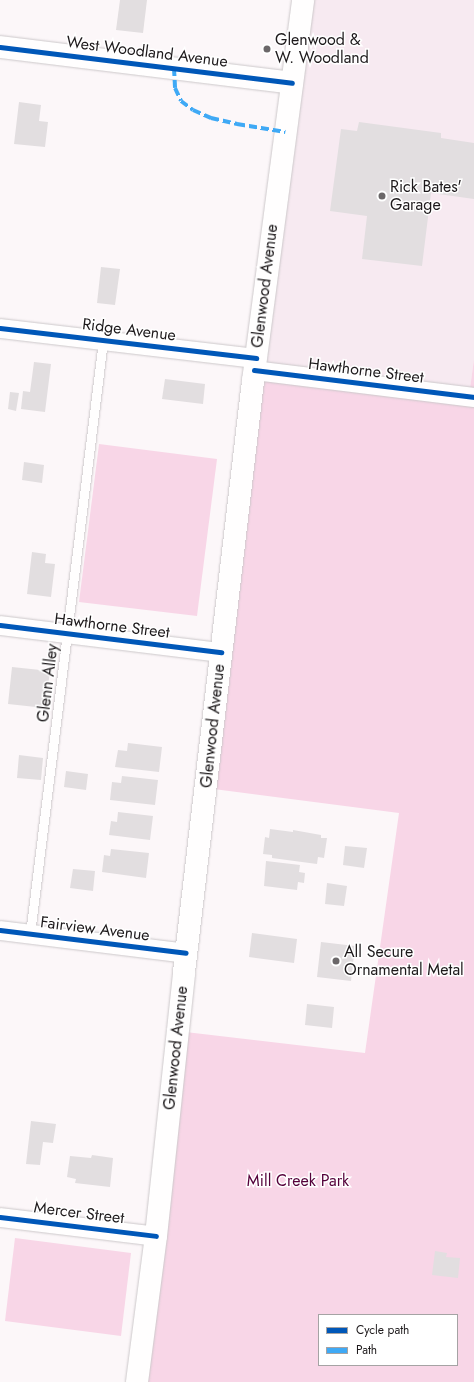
<!DOCTYPE html>
<html>
<head>
<meta charset="utf-8">
<style>
	body { margin:0 }
	#map { position:relative; width:474px; height:1382px; overflow:hidden; background:#fcf7f9; font-family:Jost,sans-serif }
	div>[style] { position:absolute }
	[style*='--x'] { left:calc(var(--x)*1px); top:calc(var(--y)*1px); width:calc(var(--w)*1px); rotate:calc(var(--a)*1deg) }
	.built>* { inset:0; background:#f7eaf1 }
	.green>* { inset:0; background:#f8d6e7 }
	.building>* { inset:0; background:#e2dee0 }
	.roads { filter:drop-shadow(0 0 1px #ccc8ca) drop-shadow(0 0 1px #ccc8ca) }
	.lane>* { height:9px; margin:-4.5px; padding:0 4.5px; transform-origin:4.5px; border-radius:4.5px; background:#fffefe }
	.street>* { height:19px; margin:-9.5px; padding:0 9.5px; transform-origin:9.5px; border-radius:9.5px; background:#fffefe }
	.secondary>* { height:22px; margin:-11px; padding:0 11px; transform-origin:11px; border-radius:11px; background:#fffefe }
	.quiet>* { height:4px; margin-top:-2px; transform-origin:0; background:repeating-linear-gradient(90deg,#3fa9f5 0 8px,transparent 0 12px) }
	.cycleway>* { height:5px; margin:-2.5px; padding:0 2.5px; transform-origin:2.5px; border-radius:2.5px; background:#0057b8 }
	.dots>* { width:11px; height:11px; translate:-50% -50%; box-sizing:border-box; border:2px solid #fff; border-radius:50% }
	span { translate:-50% -50%; white-space:nowrap; text-align:center; line-height:1.15; -webkit-text-stroke:3px #fff; paint-order:stroke }
	.poi-label { font-size:16px; color:#1d191b }
	.left { translate:0 -50%; text-align:left }
	.street-label { font-size:16px; color:#1d191b }
	.park-label { font-size:16px; color:#54013a }
	.legend { position:absolute; left:318px; top:1314px; width:140px; height:52px; box-sizing:border-box; background:#fff; border:1px solid #a5a3a4; margin:0; padding:5px 7px; list-style:none; font-size:12px; color:#1d191b }
	.legend li { display:flex; align-items:center; gap:8px; height:20px }
	.legend b { width:20px; border:1px solid #a5a3a4 }
</style>
</head>
<body>
<div id="map">
	<div class="built">
		<div style="clip-path:polygon(303px 0,474px 0,474px 359px,469px 397px,254px 370px)"></div>
	</div>
	<div class="green">
		<div style="clip-path:polygon(evenodd,474px 359px,474px 1382px,137px 1382px,177px 1031px,365px 1053px,399px 813px,206px 788px,254px 370px,469px 396px,474px 359px,319px 1315px,457px 1315px,457px 1365px,319px 1365px,319px 1315px)"></div>
		<div style="clip-path:polygon(99px 444px,217px 459px,197px 616px,79px 602px)"></div>
		<div style="clip-path:polygon(15px 1238px,131px 1253px,121px 1336px,5px 1321px)"></div>
	</div>
	<div class="building">
		<div style="clip-path:polygon(120px 0,147px 0,143px 33px,116px 30px)"></div>
		<div style="clip-path:polygon(19px 102px,41px 105px,39px 121px,48px 122px,45px 147px,14px 144px)"></div>
		<div style="clip-path:polygon(359px 122px,441px 133px,441px 138px,474px 143px,474px 199px,431px 193px,422px 266px,362px 259px,367px 216px,330px 211px,341px 129px,357px 131px)"></div>
		<div style="clip-path:polygon(101px 267px,120px 269px,115px 305px,97px 303px)"></div>
		<div style="clip-path:polygon(34px 362px,51px 364px,45px 412px,21px 409px,23px 391px,30px 392px)"></div>
		<div style="clip-path:polygon(165px 379px,205px 384px,203px 404px,162px 399px)"></div>
		<div style="clip-path:polygon(10px 392px,19px 393px,16px 411px,8px 409px)"></div>
		<div style="clip-path:polygon(24px 462px,44px 465px,42px 483px,22px 480px)"></div>
		<div style="clip-path:polygon(32px 552px,46px 554px,45px 563px,55px 564px,51px 597px,27px 594px)"></div>
		<div style="clip-path:polygon(12px 667px,50px 671px,45px 708px,8px 704px)"></div>
		<div style="clip-path:polygon(128px 743px,162px 747px,159px 772px,115px 767px,118px 750px,127px 751px)"></div>
		<div style="clip-path:polygon(19px 755px,43px 758px,41px 780px,17px 778px)"></div>
		<div style="clip-path:polygon(66px 771px,88px 774px,86px 790px,64px 787px)"></div>
		<div style="clip-path:polygon(122px 776px,158px 780px,155px 805px,110px 800px,112px 782px,121px 783px)"></div>
		<div style="clip-path:polygon(118px 812px,153px 816px,150px 840px,109px 835px,111px 821px,117px 822px)"></div>
		<div style="clip-path:polygon(270px 829px,293px 832px,293px 830px,321px 835px,321px 838px,327px 838px,324px 858px,318px 857px,317px 864px,272px 858px,272px 855px,263px 854px,265px 837px,269px 838px)"></div>
		<div style="clip-path:polygon(345px 846px,367px 848px,364px 868px,343px 865px)"></div>
		<div style="clip-path:polygon(111px 849px,149px 853px,146px 878px,102px 872px,104px 855px,110px 856px)"></div>
		<div style="clip-path:polygon(266px 861px,300px 865px,299px 872px,305px 873px,304px 883px,298px 882px,297px 890px,264px 886px)"></div>
		<div style="clip-path:polygon(73px 869px,95px 871px,93px 891px,70px 888px)"></div>
		<div style="clip-path:polygon(327px 883px,347px 886px,344px 906px,325px 904px)"></div>
		<div style="clip-path:polygon(252px 933px,297px 939px,294px 963px,249px 957px)"></div>
		<div style="clip-path:polygon(321px 942px,355px 946px,351px 981px,317px 977px)"></div>
		<div style="clip-path:polygon(307px 1004px,334px 1007px,332px 1028px,305px 1025px)"></div>
		<div style="clip-path:polygon(31px 1121px,56px 1124px,53px 1143px,43px 1142px,40px 1165px,26px 1164px)"></div>
		<div style="clip-path:polygon(92px 1155px,113px 1158px,110px 1187px,75px 1183px,76px 1179px,67px 1177px,70px 1156px,91px 1158px)"></div>
		<div style="clip-path:polygon(435px 1251px,447px 1253px,446px 1257px,460px 1258px,458px 1278px,432px 1275px)"></div>
	</div>
	<div class="roads">
		<div class="lane">
			<div style="--x:30;--y:934;--w:598;--a:-82.99"></div>
		</div>
		<div class="street">
			<div style="--x:0;--y:328;--w:258;--a:6.7"></div>
			<div style="--x:254;--y:370;--w:222;--a:7"></div>
			<div style="--x:0;--y:625;--w:223;--a:7"></div>
			<div style="--x:0;--y:930;--w:187;--a:7"></div>
			<div style="--x:0;--y:1217;--w:157;--a:6.9"></div>
		</div>
		<div class="secondary">
			<div style="--x:0;--y:47;--w:294;--a:7"></div>
			<div style="--x:137;--y:1382;--w:147;--a:-82.6"></div>
			<div style="--x:156;--y:1236;--w:265;--a:-83.9"></div>
			<div style="--x:184;--y:972;--w:595;--a:-83.34"></div>
			<div style="--x:253;--y:381;--w:384;--a:-82.5"></div>
		</div>
	</div>
	<div class="quiet">
		<div style="--x:174;--y:68;--w:20;--a:87"></div>
		<div style="--x:175;--y:88;--w:14;--a:65"></div>
		<div style="--x:181;--y:101;--w:15;--a:37"></div>
		<div style="--x:193;--y:110;--w:20;--a:24"></div>
		<div style="--x:211;--y:118;--w:27;--a:13"></div>
		<div style="--x:237;--y:124;--w:49;--a:9.5"></div>
	</div>
	<div class="cycleway">
		<div style="--x:0;--y:47;--w:294;--a:7"></div>
		<div style="--x:0;--y:328;--w:258;--a:6.7"></div>
		<div style="--x:254;--y:370;--w:222;--a:7"></div>
		<div style="--x:0;--y:625;--w:223;--a:7"></div>
		<div style="--x:0;--y:930;--w:187;--a:7"></div>
		<div style="--x:0;--y:1217;--w:157;--a:6.9"></div>
	</div>
	<div class="dots">
		<div style="left:267px;top:49px;background:#6b6769"></div>
		<div style="left:382px;top:196px;background:#6b6769"></div>
		<div style="left:336px;top:961px;background:#6b6769"></div>
	</div>
	<div class="poi-label">
		<span class="left" style="left:275px;top:49px">Glenwood &amp;<br>W. Woodland</span>
		<span class="left" style="left:390px;top:196px">Rick Bates'<br>Garage</span>
		<span class="left" style="left:344px;top:961px">All Secure<br>Ornamental Metal</span>
	</div>
	<div class="street-label">
		<span style="left:147px;top:52px;rotate:7deg">West Woodland Avenue</span>
		<span style="left:265px;top:286px;rotate:-83deg">Glenwood Avenue</span>
		<span style="left:129px;top:330px;rotate:7deg">Ridge Avenue</span>
		<span style="left:366px;top:371px;rotate:7deg">Hawthorne Street</span>
		<span style="left:112px;top:626px;rotate:7deg">Hawthorne Street</span>
		<span style="left:48px;top:683px;rotate:-83deg">Glenn Alley</span>
		<span style="left:213px;top:726px;rotate:-84deg">Glenwood Avenue</span>
		<span style="left:95px;top:929px;rotate:7deg">Fairview Avenue</span>
		<span style="left:176px;top:1048px;rotate:-84deg">Glenwood Avenue</span>
		<span style="left:79px;top:1213px;rotate:7deg">Mercer Street</span>
	</div>
	<div class="park-label">
		<span style="left:298px;top:1181px">Mill Creek Park</span>
	</div>
	<ul class="legend">
	<li><b style="height:5px;background:#0057b8"></b>Cycle path</li>
	<li><b style="height:5px;background:#3fa9f5"></b>Path</li>
	</ul>
</div>
</body>
</html>
